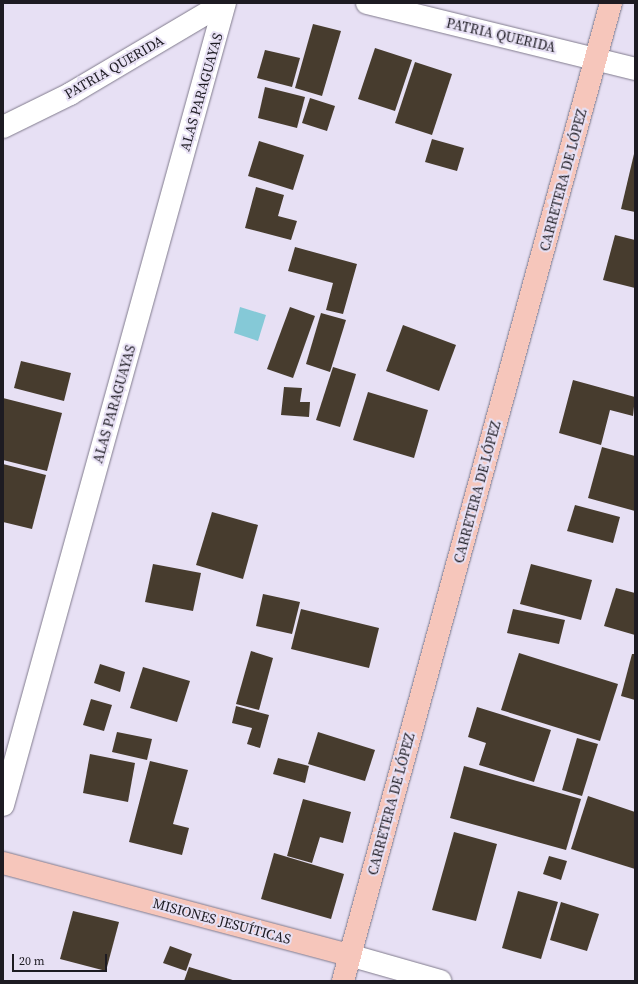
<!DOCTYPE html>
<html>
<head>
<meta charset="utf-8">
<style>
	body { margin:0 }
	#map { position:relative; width:638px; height:984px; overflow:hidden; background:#e7e0f4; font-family:"Source Serif 4",serif }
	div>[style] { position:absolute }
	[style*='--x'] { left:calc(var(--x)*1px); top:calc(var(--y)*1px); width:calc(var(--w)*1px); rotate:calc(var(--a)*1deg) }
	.water>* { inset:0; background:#85c9d7 }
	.building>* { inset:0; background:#473c2e }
	.roads { filter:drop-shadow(0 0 1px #817b8d) drop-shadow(0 0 1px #817b8d) }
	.minor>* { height:22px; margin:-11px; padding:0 11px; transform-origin:11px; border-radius:11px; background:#fff }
	.major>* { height:22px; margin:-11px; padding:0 11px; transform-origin:11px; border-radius:11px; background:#f6c6bb }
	span { translate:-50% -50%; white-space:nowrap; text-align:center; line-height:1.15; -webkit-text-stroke:4px #e7e0f4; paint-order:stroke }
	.street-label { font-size:14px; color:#1d1b22 }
	.frame { position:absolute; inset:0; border:4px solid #1d1b22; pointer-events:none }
	.scale { position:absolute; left:12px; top:954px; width:95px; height:18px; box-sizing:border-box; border:2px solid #1d1b22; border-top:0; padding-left:5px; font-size:12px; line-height:14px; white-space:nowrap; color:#1d1b22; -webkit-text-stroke:3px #e7e0f4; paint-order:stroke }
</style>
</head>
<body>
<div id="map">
	<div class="water">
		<div style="clip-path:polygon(240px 307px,266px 315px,258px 341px,234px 333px)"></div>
	</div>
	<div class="building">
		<div style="clip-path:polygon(313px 24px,341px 31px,322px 96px,295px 88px)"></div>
		<div style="clip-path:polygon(375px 48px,412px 60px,395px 111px,358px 99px)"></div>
		<div style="clip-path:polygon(265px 50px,300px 58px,292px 87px,257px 78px)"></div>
		<div style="clip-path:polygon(415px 62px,452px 74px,432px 135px,395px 123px)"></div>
		<div style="clip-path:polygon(265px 87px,305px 97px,297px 128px,258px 118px)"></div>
		<div style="clip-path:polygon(310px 98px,335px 106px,327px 131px,302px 123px)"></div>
		<div style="clip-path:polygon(432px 139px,464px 148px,457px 171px,425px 162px)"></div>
		<div style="clip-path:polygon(259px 141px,304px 155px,293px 190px,248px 176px)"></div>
		<div style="clip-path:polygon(634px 154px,635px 154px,635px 212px,621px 209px)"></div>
		<div style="clip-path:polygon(256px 187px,284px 195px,278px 216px,297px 221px,291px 240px,245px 228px)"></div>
		<div style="clip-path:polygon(615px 235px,635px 240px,635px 288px,603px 280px)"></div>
		<div style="clip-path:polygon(295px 247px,357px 264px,343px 314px,326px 310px,333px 283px,288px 271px)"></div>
		<div style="clip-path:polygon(290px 307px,315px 316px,293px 378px,267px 369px)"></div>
		<div style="clip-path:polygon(321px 313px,346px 320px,330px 372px,306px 364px)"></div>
		<div style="clip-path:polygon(403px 325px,456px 345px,439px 391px,386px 371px)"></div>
		<div style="clip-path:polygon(21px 361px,71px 373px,64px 401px,14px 388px)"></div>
		<div style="clip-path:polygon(333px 367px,356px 374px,340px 427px,316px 420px)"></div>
		<div style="clip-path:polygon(573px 380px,635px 397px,633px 416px,610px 410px,601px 445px,559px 433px)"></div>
		<div style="clip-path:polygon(284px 387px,302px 388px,300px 402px,310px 402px,309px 417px,281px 415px)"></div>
		<div style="clip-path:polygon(368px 392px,428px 410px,414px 458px,353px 440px)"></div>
		<div style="clip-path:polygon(3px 398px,62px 413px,47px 471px,3px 460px)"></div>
		<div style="clip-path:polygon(602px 447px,635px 456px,635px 511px,588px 498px)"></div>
		<div style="clip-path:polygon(3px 464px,46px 475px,32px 529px,3px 522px)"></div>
		<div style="clip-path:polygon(575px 505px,620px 517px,613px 543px,567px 531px)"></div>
		<div style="clip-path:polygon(212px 512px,258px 525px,243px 579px,196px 565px)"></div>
		<div style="clip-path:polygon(153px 564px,201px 573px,193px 611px,145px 602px)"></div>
		<div style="clip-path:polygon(531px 564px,592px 580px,581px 620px,520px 604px)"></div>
		<div style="clip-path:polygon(616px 588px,635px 593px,635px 635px,604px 626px)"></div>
		<div style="clip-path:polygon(263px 594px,300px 602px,292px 634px,256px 626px)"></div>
		<div style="clip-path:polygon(301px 609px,379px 628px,369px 668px,291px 649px)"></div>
		<div style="clip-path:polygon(513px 609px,565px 620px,559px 644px,507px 633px)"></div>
		<div style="clip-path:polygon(251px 651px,273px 658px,259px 710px,236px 704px)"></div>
		<div style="clip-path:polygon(519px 653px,618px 684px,600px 741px,501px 710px)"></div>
		<div style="clip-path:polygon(632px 654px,635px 654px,635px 700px,621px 696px)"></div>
		<div style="clip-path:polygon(100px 664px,125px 672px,120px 692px,94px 683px)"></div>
		<div style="clip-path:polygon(143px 667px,190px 681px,177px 722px,130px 708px)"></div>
		<div style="clip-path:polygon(91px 699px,112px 705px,104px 731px,83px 725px)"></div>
		<div style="clip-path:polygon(236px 706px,269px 715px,260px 748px,247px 744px,252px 728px,232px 723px)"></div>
		<div style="clip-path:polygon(477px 707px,551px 730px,534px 782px,479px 765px,486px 743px,468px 737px)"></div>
		<div style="clip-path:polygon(117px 732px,152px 739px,147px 760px,112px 752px)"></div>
		<div style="clip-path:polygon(318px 732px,375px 750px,365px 781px,308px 764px)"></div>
		<div style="clip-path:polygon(577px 738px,598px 744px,582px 796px,562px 790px)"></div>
		<div style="clip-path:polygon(90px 754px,135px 763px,128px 802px,83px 793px)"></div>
		<div style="clip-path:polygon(278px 758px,309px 766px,305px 783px,273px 774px)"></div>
		<div style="clip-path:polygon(150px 761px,188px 770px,173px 824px,189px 828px,182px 855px,129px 842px)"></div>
		<div style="clip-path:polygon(464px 766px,581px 799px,566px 850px,450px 818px)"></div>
		<div style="clip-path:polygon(588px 796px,635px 812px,635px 869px,571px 849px)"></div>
		<div style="clip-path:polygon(303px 799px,351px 812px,343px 843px,320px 837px,312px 863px,287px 856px)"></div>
		<div style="clip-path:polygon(454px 832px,497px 844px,476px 921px,432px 910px)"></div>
		<div style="clip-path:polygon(274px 853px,344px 874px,331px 919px,261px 899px)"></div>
		<div style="clip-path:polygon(549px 856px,567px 861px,561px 880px,543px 874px)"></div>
		<div style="clip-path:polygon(518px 891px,558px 902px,541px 959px,502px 948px)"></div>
		<div style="clip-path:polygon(561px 902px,599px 914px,587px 951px,550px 940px)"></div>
		<div style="clip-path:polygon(73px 911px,119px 922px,106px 971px,60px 959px)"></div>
		<div style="clip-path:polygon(170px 946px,192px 954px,186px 971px,163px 963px)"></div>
		<div style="clip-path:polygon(189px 967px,236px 981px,184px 981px)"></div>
	</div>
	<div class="roads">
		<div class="minor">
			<div style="--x:367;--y:3;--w:276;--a:13.8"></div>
			<div style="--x:3;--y:127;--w:75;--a:-26.2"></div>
			<div style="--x:70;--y:94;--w:179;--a:-30.6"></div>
			<div style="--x:3;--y:805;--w:832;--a:-74.53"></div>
			<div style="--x:349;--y:955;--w:95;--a:15.9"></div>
		</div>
		<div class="major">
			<div style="--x:3;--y:863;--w:358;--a:14.9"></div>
			<div style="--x:343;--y:981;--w:1014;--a:-74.68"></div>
		</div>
	</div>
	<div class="street-label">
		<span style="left:501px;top:35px;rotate:13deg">PATRIA QUERIDA</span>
		<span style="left:114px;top:67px;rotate:-30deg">PATRIA QUERIDA</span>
		<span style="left:201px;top:92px;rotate:-74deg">ALAS PARAGUAYAS</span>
		<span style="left:563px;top:180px;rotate:-75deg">CARRETERA DE LÓPEZ</span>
		<span style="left:114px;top:404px;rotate:-74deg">ALAS PARAGUAYAS</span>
		<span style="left:477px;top:492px;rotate:-75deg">CARRETERA DE LÓPEZ</span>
		<span style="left:391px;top:804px;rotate:-75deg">CARRETERA DE LÓPEZ</span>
		<span style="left:222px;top:921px;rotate:15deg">MISIONES JESUÍTICAS</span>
	</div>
	<div class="frame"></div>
	<div class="scale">20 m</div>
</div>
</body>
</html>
